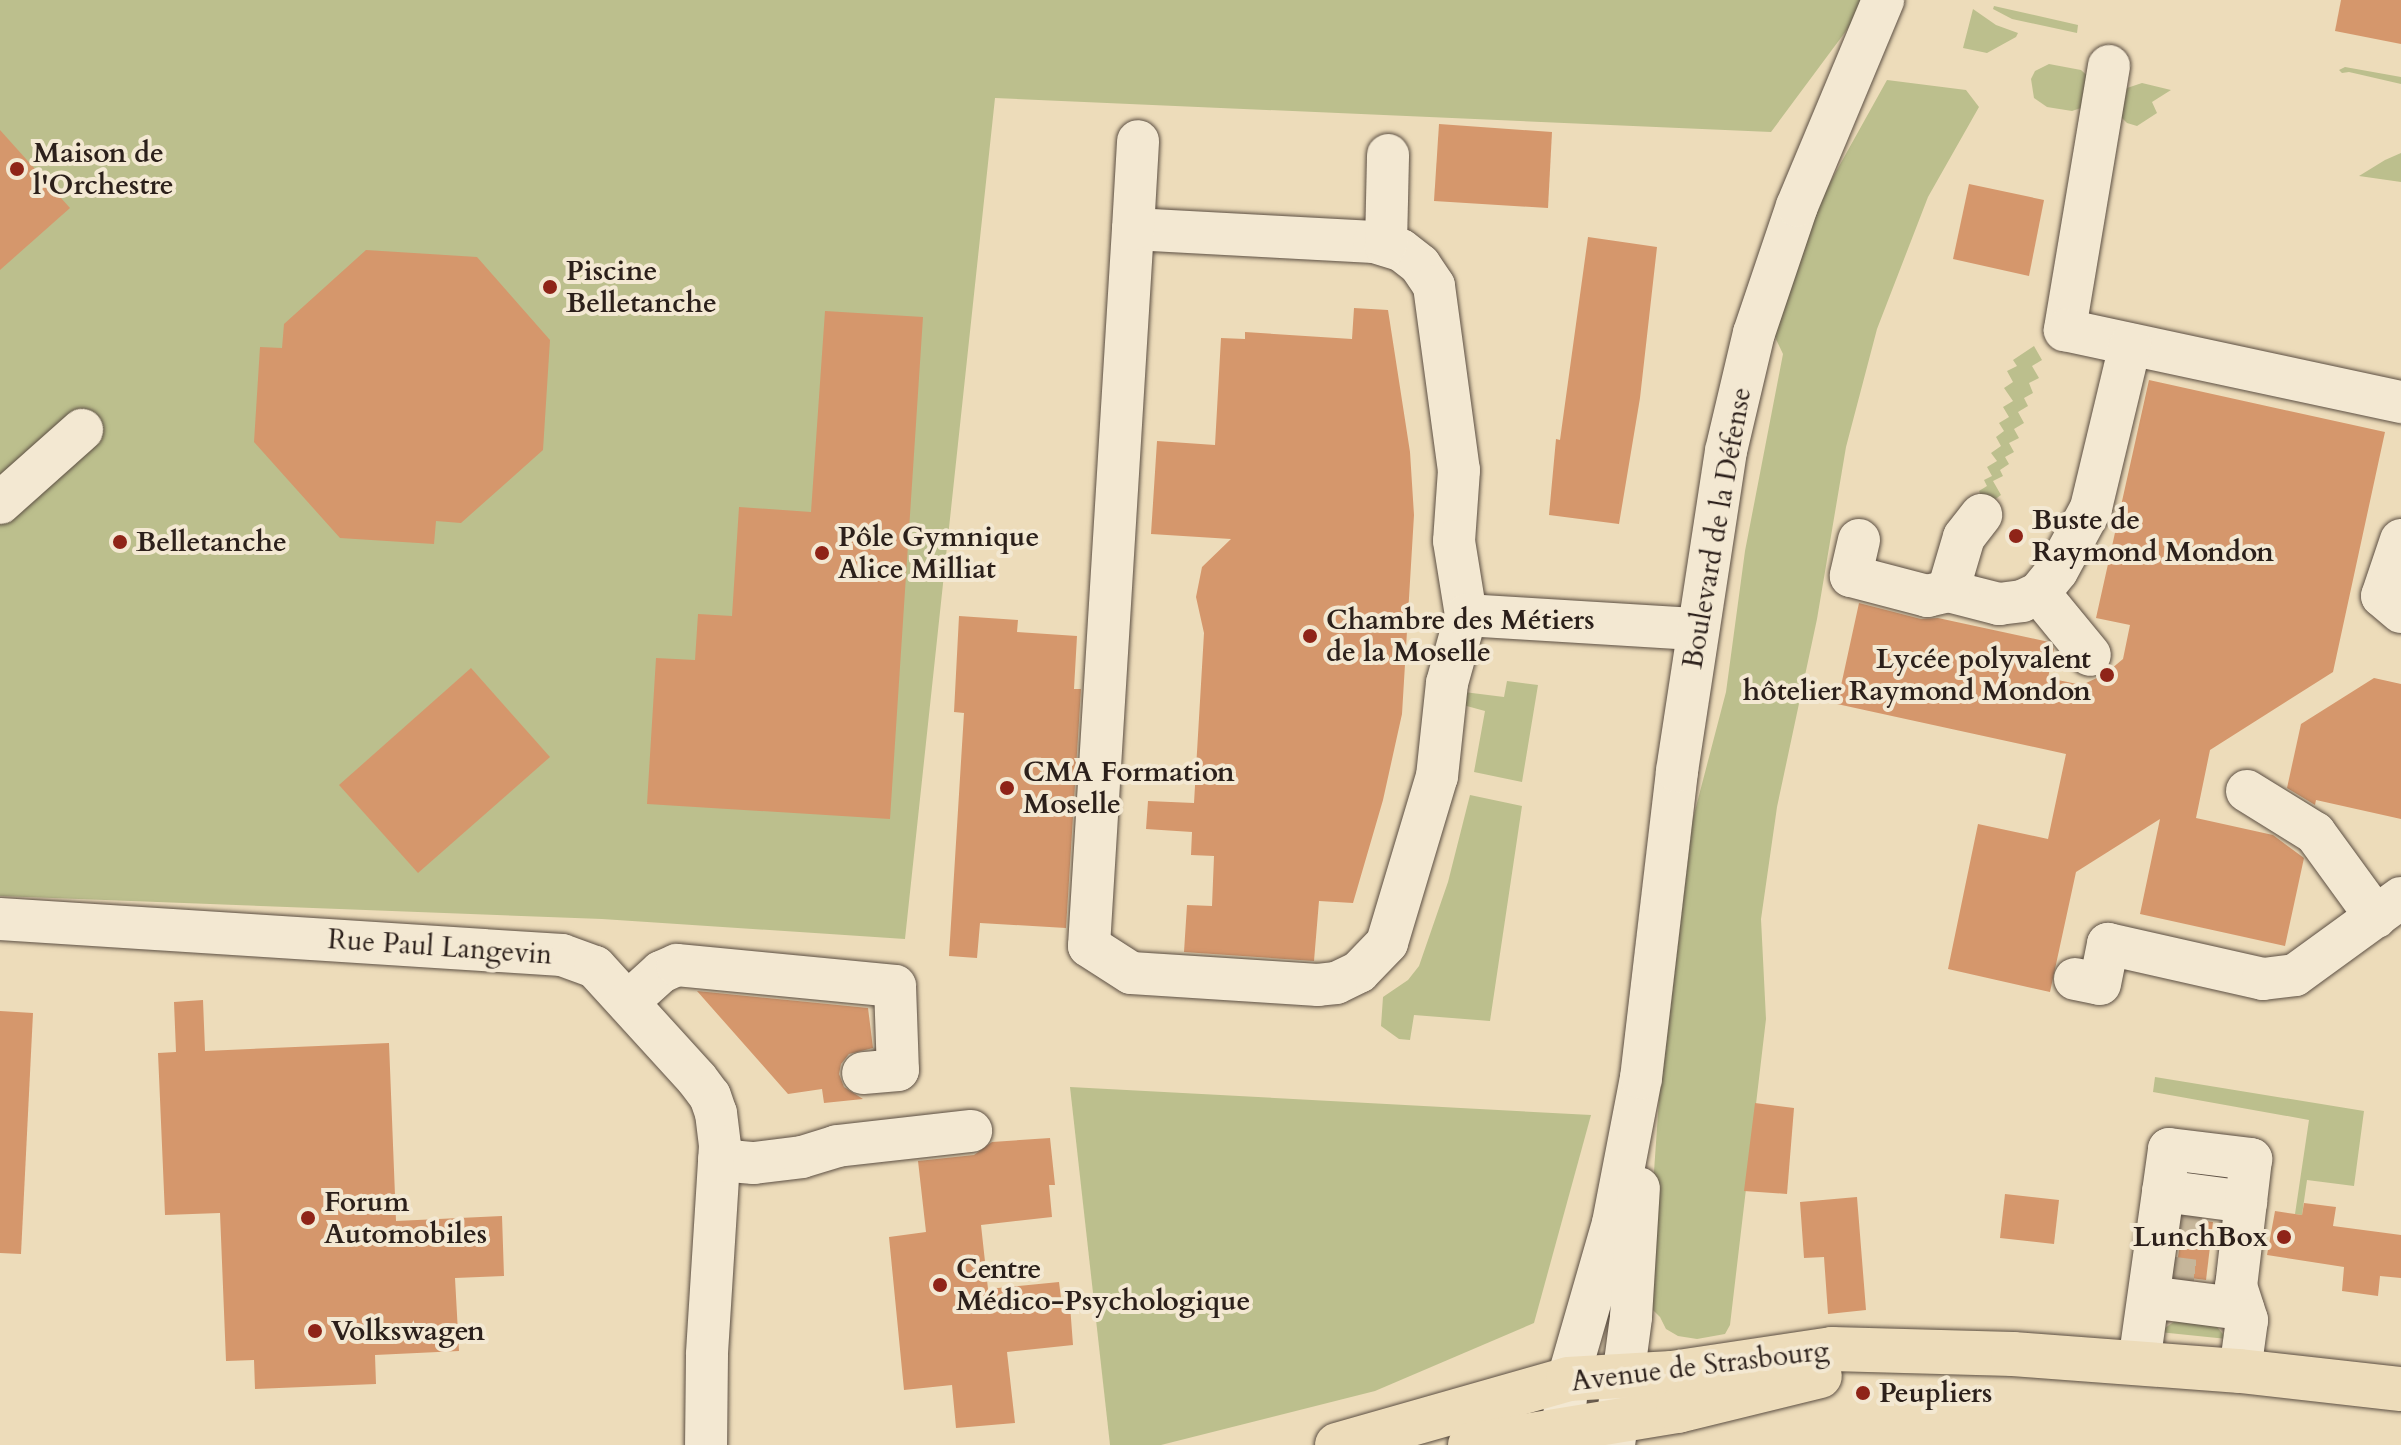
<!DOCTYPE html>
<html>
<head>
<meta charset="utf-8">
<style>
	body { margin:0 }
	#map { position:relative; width:2401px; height:1445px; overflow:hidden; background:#eddcba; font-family:Cardo,serif }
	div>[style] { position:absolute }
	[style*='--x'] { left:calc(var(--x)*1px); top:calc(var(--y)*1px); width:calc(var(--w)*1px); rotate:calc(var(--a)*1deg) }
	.green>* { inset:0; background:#bcbf8d }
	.building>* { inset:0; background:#d5976c }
	.minor-tunnel>* { height:42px; margin-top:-21px; transform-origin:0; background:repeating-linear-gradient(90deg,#c6b69a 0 42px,transparent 0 63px) }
	.roads { filter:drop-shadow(0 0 2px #5c4f43) drop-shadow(0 0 2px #5c4f43) }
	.minor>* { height:42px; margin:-21px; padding:0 21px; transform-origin:21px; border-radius:21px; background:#f3e8d2 }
	.major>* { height:44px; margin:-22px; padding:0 22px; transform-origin:22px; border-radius:22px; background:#eddcba }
	.dots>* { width:22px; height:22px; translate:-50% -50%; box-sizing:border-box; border:4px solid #f3e8d2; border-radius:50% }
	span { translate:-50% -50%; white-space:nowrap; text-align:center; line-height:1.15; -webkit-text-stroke:8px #f3e8d2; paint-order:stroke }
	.poi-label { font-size:28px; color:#2c201b; font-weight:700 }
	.left { translate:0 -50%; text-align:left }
	.right { translate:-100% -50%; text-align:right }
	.street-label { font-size:28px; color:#2c201b }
</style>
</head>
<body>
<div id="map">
	<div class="green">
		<div style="clip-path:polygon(0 0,1869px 0,1771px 132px,995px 98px,905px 939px,602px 919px,0 896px)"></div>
		<div style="clip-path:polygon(1994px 6px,2078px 25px,2077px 33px,2012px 19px,1993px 9px)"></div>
		<div style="clip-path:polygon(1973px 9px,1996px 25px,2018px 33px,2016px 37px,1987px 53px,1963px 48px)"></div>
		<div style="clip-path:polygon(2049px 64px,2081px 70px,2093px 81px,2081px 108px,2072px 111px,2047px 107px,2034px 98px,2031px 79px,2035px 71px)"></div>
		<div style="clip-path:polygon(2345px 67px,2401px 77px,2401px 84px,2349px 72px,2342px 73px,2339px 70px)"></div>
		<div style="clip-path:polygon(1887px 80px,1966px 90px,1979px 107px,1928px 197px,1877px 329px,1846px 447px,1817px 619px,1777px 807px,1761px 919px,1766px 1019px,1730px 1325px,1725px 1334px,1697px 1339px,1678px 1336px,1666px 1329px,1660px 1317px,1645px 1302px,1668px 969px,1685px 849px,1726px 692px,1745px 551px,1783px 354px,1774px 335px,1813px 213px)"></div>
		<div style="clip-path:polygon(2142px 83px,2171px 90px,2152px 102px,2157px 113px,2137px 126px,2127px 123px,2119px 115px,2124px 89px)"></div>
		<div style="clip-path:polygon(2401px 153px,2401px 182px,2359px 176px,2385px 160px)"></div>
		<div style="clip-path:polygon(2034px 346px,2042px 360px,2032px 366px,2039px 378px,2029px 383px,2033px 393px,2024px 398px,2028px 406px,2018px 412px,2024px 423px,2014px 429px,2019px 438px,2009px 443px,2014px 452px,2005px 457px,2009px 464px,2000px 470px,2003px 476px,1993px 481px,2001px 495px,1994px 500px,1982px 498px,1979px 491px,1987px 486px,1984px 480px,1992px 476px,1987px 467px,1997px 461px,1991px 453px,2001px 446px,1996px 437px,2004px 431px,1999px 423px,2009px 417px,2003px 407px,2013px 401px,2004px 388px,2013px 382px,2007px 371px,2017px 366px,2013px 360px)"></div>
		<div style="clip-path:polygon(1507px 681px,1538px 685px,1522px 782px,1474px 772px,1485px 711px,1463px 705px,1464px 692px,1504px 697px)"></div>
		<div style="clip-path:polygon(1470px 795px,1522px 806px,1490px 1021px,1414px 1015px,1410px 1040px,1399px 1039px,1381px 1026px,1383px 997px,1408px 980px,1419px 966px,1448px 882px)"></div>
		<div style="clip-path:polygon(2155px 1077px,2364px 1111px,2354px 1186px,2307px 1180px,2302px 1215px,2295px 1214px,2309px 1120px,2153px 1092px)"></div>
		<div style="clip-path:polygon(1070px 1087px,1591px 1115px,1534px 1323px,1375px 1391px,1161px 1445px,1110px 1445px)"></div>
		<div style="clip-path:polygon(2175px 1321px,2217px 1327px,2227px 1339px,2159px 1332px)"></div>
	</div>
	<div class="building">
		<div style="clip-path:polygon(2341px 0,2401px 0,2401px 44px,2335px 31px)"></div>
		<div style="clip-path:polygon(1439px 124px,1552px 132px,1548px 208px,1434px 201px)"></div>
		<div style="clip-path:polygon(0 130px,70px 208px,0 270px)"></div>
		<div style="clip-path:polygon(1969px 184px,2044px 200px,2029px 276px,1953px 259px)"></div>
		<div style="clip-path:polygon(1588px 237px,1657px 247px,1640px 398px,1619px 524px,1549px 515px,1556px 439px,1560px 440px)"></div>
		<div style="clip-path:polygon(366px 250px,477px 257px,550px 340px,543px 450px,461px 523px,436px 521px,434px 544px,340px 538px,254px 442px,260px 347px,282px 348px,284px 324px)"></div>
		<div style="clip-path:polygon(1354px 308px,1388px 310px,1410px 452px,1414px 515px,1402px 714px,1383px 800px,1353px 903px,1319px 901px,1314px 961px,1184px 952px,1187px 905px,1212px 906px,1214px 856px,1191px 855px,1192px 832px,1146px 829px,1148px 801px,1194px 803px,1204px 633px,1196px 597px,1202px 567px,1231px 539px,1151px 534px,1157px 441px,1215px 445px,1221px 338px,1245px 339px,1245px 332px,1352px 339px)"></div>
		<div style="clip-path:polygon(825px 311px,923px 317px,890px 819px,647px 804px,656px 658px,695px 660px,698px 614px,732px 616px,739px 507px,811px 512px)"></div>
		<div style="clip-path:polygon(2149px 380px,2385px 432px,2333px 672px,2210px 750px,2196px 818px,2273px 835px,2304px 858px,2285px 946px,2140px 914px,2160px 819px,2076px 872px,2050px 992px,1948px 969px,1978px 824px,2048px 839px,2066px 754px,1837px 704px,1859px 603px,1921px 619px,1938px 618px,2049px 642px,2054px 649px,2048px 678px,2082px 685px,2105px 674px,2123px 659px,2130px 625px,2096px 618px)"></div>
		<div style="clip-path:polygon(959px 616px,1018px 620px,1017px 632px,1077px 636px,1074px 689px,1081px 689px,1066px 928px,980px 923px,977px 958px,949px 956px,964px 713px,954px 712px)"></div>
		<div style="clip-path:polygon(471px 668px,550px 757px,418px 873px,339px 785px)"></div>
		<div style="clip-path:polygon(2374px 678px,2401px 684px,2401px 819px,2316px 800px,2315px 805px,2287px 788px,2301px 724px)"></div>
		<div style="clip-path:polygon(697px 991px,868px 1008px,873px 1048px,849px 1054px,841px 1064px,839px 1074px,844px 1087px,863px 1099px,824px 1103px,822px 1089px,788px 1094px)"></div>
		<div style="clip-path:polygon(203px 1000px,205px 1051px,389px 1043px,396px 1221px,502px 1216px,504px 1276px,455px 1278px,459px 1351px,375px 1355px,376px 1384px,255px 1389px,254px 1360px,226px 1361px,220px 1213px,165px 1215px,158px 1053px,176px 1052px,174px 1002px)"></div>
		<div style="clip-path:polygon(0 1011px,33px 1013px,21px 1254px,0 1253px)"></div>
		<div style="clip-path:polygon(1755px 1103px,1794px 1108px,1787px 1194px,1744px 1191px)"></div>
		<div style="clip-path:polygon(1050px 1138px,1055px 1185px,1049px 1185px,1052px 1217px,981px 1225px,988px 1289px,1059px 1282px,1062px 1306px,1070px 1305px,1073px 1345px,1007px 1352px,1015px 1423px,956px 1428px,952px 1385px,904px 1390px,889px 1237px,926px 1232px,918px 1161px,974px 1155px,992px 1142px)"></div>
		<div style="clip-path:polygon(2005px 1194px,2059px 1200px,2054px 1244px,2000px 1238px)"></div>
		<div style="clip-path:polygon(1857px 1197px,1866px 1310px,1828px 1314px,1824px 1257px,1804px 1258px,1800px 1202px)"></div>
		<div style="clip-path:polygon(2304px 1203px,2336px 1207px,2333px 1226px,2401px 1235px,2401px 1278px,2380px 1276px,2378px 1296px,2342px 1291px,2344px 1267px,2267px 1255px,2275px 1211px,2302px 1215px)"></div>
		<div style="clip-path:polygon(2184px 1218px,2213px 1222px,2206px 1280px,2175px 1276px)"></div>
	</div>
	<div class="minor-tunnel">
		<div style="--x:2160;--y:1215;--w:84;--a:6.9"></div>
		<div style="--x:2152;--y:1275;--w:85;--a:7.5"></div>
	</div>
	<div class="roads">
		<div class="minor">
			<div style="--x:2109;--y:66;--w:268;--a:99.5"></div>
			<div style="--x:2065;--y:330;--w:344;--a:12.1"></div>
			<div style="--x:1133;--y:229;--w:241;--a:3.1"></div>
			<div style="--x:1374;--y:242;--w:28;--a:17"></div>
			<div style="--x:1401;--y:250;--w:24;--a:38"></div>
			<div style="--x:1420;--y:265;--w:25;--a:56"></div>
			<div style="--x:1434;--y:286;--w:186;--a:82.3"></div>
			<div style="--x:1459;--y:470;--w:71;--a:94"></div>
			<div style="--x:1454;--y:541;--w:75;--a:80.8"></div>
			<div style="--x:1466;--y:615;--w:71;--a:105.6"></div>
			<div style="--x:1447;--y:683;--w:94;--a:96.1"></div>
			<div style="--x:1437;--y:776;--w:174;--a:106.7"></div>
			<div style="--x:1387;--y:943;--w:40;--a:134"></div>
			<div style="--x:1359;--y:972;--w:25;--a:154"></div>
			<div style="--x:1336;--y:983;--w:18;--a:174"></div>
			<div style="--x:1318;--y:985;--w:187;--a:-176.3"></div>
			<div style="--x:1131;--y:973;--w:50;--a:-147.3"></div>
			<div style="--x:1089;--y:946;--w:718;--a:-86.49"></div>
			<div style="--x:1133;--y:229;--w:88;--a:-86.7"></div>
			<div style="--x:1386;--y:245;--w:90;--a:-88.7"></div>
			<div style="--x:0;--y:503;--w:110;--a:-41.7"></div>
			<div style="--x:1859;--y:540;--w:37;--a:103"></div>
			<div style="--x:1851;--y:576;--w:79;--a:14.7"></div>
			<div style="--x:1927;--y:596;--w:22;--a:-13"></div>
			<div style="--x:1948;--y:591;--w:53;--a:14.3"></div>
			<div style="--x:1999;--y:604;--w:23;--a:-7"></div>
			<div style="--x:2022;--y:601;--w:19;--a:-25"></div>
			<div style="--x:2039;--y:593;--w:28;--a:-51"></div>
			<div style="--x:2057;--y:571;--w:72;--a:-61.6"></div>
			<div style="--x:2091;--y:508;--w:168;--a:-76.5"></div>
			<div style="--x:2401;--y:540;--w:59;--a:108.7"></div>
			<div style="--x:2382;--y:596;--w:25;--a:40"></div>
			<div style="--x:1948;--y:591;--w:56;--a:-73.5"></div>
			<div style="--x:1964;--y:537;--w:28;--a:-52"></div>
			<div style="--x:2039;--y:593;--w:80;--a:50.6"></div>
			<div style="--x:1466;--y:615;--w:232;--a:3.5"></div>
			<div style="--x:2247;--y:791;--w:80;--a:31.7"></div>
			<div style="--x:2315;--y:833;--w:104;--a:54"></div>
			<div style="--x:0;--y:919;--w:563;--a:3.67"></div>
			<div style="--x:562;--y:955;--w:35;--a:20"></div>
			<div style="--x:595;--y:967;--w:151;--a:47.7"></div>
			<div style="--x:697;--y:1079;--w:21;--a:53"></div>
			<div style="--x:710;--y:1096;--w:18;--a:71"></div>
			<div style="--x:716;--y:1113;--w:33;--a:83"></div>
			<div style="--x:720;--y:1146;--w:209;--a:93.6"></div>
			<div style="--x:707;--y:1355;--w:90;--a:90.6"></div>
			<div style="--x:2075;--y:979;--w:25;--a:11"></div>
			<div style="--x:2100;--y:984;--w:41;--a:-78.7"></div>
			<div style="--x:2108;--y:944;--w:159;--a:12.7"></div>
			<div style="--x:2263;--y:979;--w:32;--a:-7"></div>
			<div style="--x:2295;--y:975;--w:131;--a:-36"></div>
			<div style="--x:629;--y:1001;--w:43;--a:-42.2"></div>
			<div style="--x:661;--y:972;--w:17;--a:-24"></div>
			<div style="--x:677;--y:965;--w:219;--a:5.5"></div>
			<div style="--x:895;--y:986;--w:84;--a:88"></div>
			<div style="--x:898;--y:1070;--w:35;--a:175"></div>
			<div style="--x:719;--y:1160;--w:35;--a:5"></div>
			<div style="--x:754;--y:1163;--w:48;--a:-7.1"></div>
			<div style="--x:802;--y:1157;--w:37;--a:-17"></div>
			<div style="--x:837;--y:1146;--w:135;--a:-6.4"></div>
			<div style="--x:2163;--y:1191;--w:84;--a:7.5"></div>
			<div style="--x:2149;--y:1297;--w:95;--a:7.3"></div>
			<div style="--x:2139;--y:1363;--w:216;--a:-82"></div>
			<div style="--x:2169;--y:1149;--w:83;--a:7"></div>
			<div style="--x:2251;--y:1159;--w:128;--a:96.7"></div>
			<div style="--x:2236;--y:1286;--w:36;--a:72"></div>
			<div style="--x:2247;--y:1320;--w:51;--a:97.8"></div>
			<div style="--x:1561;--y:1445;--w:66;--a:-83.9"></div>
			<div style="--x:1568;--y:1379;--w:162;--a:-73.9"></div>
			<div style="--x:1613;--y:1223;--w:148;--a:-79.1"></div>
			<div style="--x:1641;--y:1078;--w:309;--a:-83.3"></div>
			<div style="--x:1677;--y:771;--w:324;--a:-81.3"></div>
			<div style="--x:1726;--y:451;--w:121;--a:-76.7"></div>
			<div style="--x:1754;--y:333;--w:134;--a:-71.3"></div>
			<div style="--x:1797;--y:206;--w:223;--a:-67.3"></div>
			<div style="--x:1614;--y:1445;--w:129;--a:-82.4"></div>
			<div style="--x:1631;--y:1317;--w:129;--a:-86.5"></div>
		</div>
		<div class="major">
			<div style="--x:1337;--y:1445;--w:240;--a:-15.9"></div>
			<div style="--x:1568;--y:1379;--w:104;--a:-3.3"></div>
			<div style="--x:1672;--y:1373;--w:162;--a:-8.5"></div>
			<div style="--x:1832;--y:1349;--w:181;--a:1.6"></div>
			<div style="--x:2013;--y:1354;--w:228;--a:4.3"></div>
			<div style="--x:2240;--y:1371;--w:162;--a:6.4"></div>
			<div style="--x:1470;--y:1445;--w:211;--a:-9.3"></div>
			<div style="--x:1678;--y:1411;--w:146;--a:-13.8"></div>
		</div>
	</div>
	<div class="dots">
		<div style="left:17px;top:169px;background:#8f2418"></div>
		<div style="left:550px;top:287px;background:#8f2418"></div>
		<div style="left:2016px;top:536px;background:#8f2418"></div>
		<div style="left:120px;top:542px;background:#8f2418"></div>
		<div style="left:822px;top:553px;background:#8f2418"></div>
		<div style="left:1310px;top:636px;background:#8f2418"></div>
		<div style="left:2107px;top:675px;background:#8f2418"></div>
		<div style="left:1007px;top:788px;background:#8f2418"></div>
		<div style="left:308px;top:1218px;background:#8f2418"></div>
		<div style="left:2284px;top:1237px;background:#8f2418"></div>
		<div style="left:940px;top:1285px;background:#8f2418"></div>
		<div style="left:315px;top:1331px;background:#8f2418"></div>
		<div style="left:1863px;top:1393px;background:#8f2418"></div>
	</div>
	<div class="poi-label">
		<span class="left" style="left:33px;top:169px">Maison de<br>l'Orchestre</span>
		<span class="left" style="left:566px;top:287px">Piscine<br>Belletanche</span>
		<span class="left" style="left:2032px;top:536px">Buste de<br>Raymond Mondon</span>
		<span class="left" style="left:838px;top:553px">Pôle Gymnique<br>Alice Milliat</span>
		<span class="left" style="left:136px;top:542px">Belletanche</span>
		<span class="left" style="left:1326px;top:636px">Chambre des Métiers<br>de la Moselle</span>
		<span class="right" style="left:2091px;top:675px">Lycée polyvalent<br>hôtelier Raymond Mondon</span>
		<span class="left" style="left:1023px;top:788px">CMA Formation<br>Moselle</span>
		<span class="left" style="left:324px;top:1218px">Forum<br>Automobiles</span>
		<span class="right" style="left:2268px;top:1237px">LunchBox</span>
		<span class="left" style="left:956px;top:1285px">Centre<br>Médico-Psychologique</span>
		<span class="left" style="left:331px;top:1331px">Volkswagen</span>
		<span class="left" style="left:1879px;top:1393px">Peupliers</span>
	</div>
	<div class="street-label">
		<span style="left:1717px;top:528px;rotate:-80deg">Boulevard de la Défense</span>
		<span style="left:440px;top:947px;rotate:4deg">Rue Paul Langevin</span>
		<span style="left:1700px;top:1366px;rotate:-7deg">Avenue de Strasbourg</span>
	</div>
</div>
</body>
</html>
